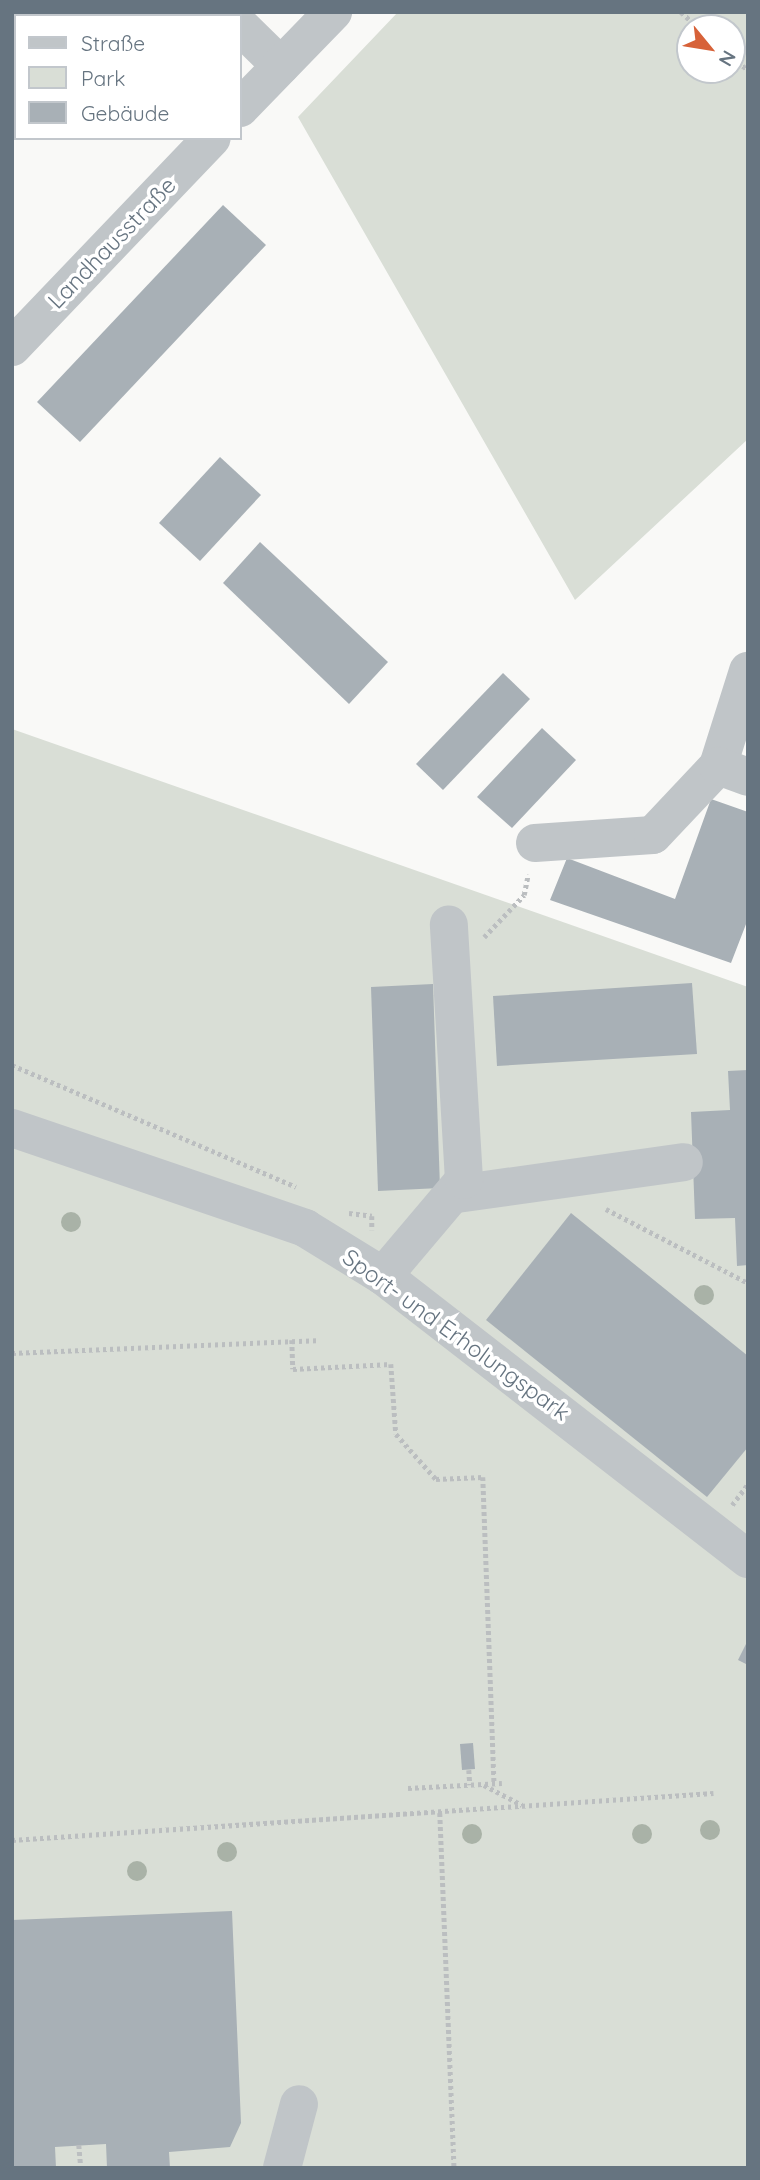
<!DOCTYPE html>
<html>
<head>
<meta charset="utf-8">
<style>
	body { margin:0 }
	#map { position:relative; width:760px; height:2180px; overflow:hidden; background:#f9f9f7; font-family:Quicksand,sans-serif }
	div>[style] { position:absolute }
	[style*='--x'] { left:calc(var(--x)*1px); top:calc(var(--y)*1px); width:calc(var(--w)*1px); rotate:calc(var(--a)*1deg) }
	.green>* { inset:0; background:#d9ded6 }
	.building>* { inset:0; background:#a8b0b6 }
	.path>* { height:4.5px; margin-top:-2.25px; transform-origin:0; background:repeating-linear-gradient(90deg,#bbbec0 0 3.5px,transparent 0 7px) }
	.minor>* { height:38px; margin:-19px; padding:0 19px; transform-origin:19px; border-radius:19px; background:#c0c5c8 }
	.trees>* { width:20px; height:20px; margin:-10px; border-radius:50%; background:#a9b2a7 }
	span { translate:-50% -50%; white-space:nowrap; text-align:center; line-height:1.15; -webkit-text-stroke:7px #fff; paint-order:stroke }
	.street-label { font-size:23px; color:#667480 }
	.frame { position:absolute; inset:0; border:14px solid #667480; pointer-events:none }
	.legend { position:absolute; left:14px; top:14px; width:228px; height:126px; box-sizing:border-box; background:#fff; border:2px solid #c2c7cc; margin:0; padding:9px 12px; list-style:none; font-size:21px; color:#667480 }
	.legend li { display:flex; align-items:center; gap:14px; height:35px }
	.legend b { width:35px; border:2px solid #c2c7cc }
	.north { position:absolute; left:676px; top:14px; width:70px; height:70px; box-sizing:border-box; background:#fff; border:2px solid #c2c7cc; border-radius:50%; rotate:120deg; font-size:19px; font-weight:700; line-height:28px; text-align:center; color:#667480 }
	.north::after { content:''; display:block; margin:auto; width:24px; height:32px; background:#d76239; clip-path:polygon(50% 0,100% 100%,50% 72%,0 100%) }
</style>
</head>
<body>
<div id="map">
	<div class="green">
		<div style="clip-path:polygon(evenodd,398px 12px,748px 12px,748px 439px,575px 600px,298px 117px,398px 12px,690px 28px,732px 28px,732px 70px,690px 70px,690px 28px)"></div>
		<div style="clip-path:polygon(12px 729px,748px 987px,748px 2168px,12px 2168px)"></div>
	</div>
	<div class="building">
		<div style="clip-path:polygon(223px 205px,266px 245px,80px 442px,37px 402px)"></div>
		<div style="clip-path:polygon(220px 457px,261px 495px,200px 561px,159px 523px)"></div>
		<div style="clip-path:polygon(260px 542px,388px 662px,349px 704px,223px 583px)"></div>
		<div style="clip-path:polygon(503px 673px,530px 699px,443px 790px,416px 764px)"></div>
		<div style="clip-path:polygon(542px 728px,576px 760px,512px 828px,477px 797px)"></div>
		<div style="clip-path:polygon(711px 799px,748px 812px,748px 919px,731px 963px,550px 900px,567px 858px,675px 899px)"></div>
		<div style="clip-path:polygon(692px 983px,697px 1054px,497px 1066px,493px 996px)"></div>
		<div style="clip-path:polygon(433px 984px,440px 1188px,378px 1191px,371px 987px)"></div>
		<div style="clip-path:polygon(748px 1070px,748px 1265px,737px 1266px,735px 1218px,695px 1219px,691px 1112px,730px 1110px,728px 1071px)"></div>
		<div style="clip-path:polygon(571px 1213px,748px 1356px,748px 1447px,707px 1497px,486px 1320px)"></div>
		<div style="clip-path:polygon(748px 1640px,748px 1665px,738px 1660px)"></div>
		<div style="clip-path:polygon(473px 1743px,475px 1769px,462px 1770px,460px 1744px)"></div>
		<div style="clip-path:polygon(232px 1911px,241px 2123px,230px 2147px,169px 2152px,170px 2168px,107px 2168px,106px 2144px,55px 2147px,56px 2168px,12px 2168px,12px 1920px)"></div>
	</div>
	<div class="path">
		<div style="--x:681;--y:12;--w:24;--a:42"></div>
		<div style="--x:732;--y:57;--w:21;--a:39"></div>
		<div style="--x:484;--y:937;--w:58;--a:-46.4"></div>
		<div style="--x:524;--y:895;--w:21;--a:-79"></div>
		<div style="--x:12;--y:1065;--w:309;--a:23.2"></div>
		<div style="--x:606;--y:1209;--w:160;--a:27.5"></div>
		<div style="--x:349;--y:1213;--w:23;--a:7"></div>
		<div style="--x:372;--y:1216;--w:14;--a:90"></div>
		<div style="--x:292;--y:1340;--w:29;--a:88"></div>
		<div style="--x:293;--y:1369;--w:98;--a:-2.9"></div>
		<div style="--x:391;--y:1364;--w:70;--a:85.9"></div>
		<div style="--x:396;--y:1434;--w:60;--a:48.4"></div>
		<div style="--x:436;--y:1479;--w:47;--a:-2.4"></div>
		<div style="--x:483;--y:1477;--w:307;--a:87.9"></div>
		<div style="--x:12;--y:1353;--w:305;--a:-2.4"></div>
		<div style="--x:732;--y:1505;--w:26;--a:-53"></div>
		<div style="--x:469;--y:1770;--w:15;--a:86"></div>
		<div style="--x:484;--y:1785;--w:43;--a:27.8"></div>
		<div style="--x:408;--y:1788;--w:94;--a:-3"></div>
		<div style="--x:440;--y:1813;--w:355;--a:87.7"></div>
		<div style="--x:12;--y:1840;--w:703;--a:-3.84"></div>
		<div style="--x:79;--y:2145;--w:23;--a:85"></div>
	</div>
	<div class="minor">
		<div style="--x:240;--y:26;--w:57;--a:44.3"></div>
		<div style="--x:240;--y:108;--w:134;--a:-45.9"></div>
		<div style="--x:12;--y:347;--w:289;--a:-46.3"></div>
		<div style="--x:718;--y:766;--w:100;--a:-72.5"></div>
		<div style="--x:535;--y:843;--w:118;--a:-3.9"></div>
		<div style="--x:653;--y:835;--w:95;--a:-46.7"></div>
		<div style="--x:718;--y:766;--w:32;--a:20"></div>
		<div style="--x:12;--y:1128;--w:310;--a:18.8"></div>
		<div style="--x:305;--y:1228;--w:92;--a:31.6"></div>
		<div style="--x:383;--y:1276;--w:462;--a:37.8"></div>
		<div style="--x:457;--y:1194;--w:229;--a:-8"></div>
		<div style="--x:383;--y:1276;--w:126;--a:-49.8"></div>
		<div style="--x:464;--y:1180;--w:256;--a:-93.4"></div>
		<div style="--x:282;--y:2168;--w:66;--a:-75.1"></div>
	</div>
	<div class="trees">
		<div style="left:71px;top:1222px"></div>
		<div style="left:704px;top:1295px"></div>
		<div style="left:710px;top:1830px"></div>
		<div style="left:472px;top:1834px"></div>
		<div style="left:642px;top:1834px"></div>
		<div style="left:227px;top:1852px"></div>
		<div style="left:137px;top:1871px"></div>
	</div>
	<div class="street-label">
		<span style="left:112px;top:243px;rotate:-46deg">Landhausstraße</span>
		<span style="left:456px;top:1335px;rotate:36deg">Sport- und Erholungspark</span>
	</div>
	<div class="frame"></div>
	<ul class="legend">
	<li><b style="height:9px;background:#c0c5c8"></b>Straße</li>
	<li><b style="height:19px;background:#d9ded6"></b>Park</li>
	<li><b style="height:19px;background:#a8b0b6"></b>Gebäude</li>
	</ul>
	<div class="north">N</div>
</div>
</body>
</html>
